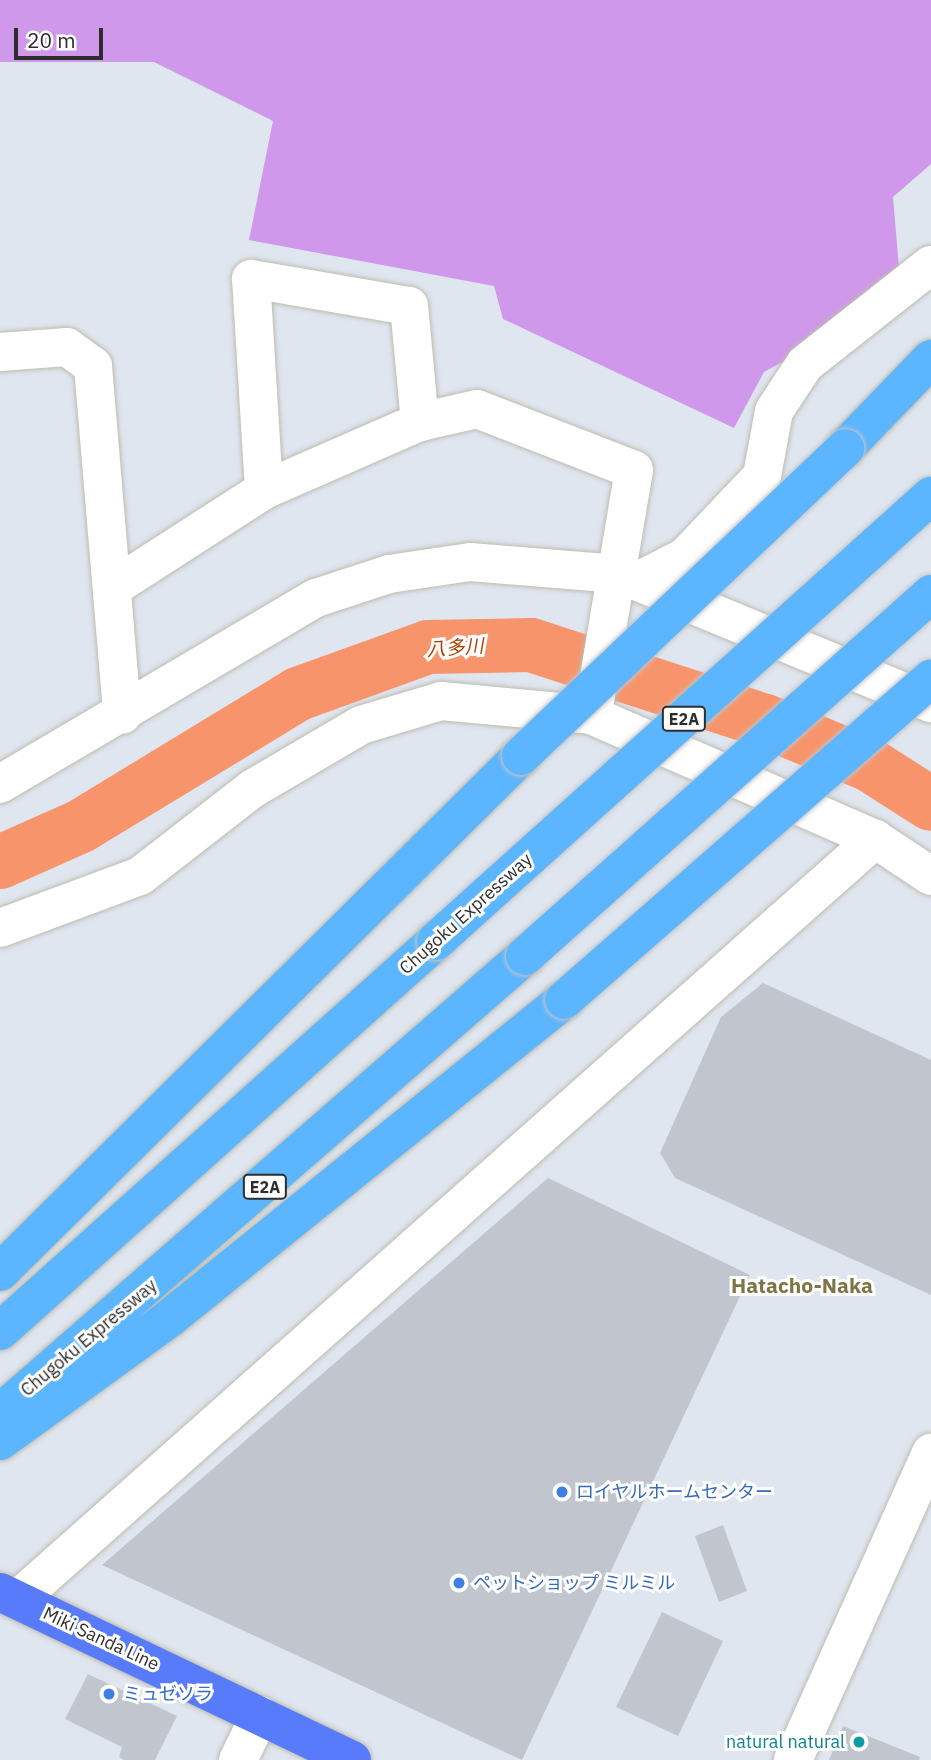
<!DOCTYPE html>
<html>
<head>
<meta charset="utf-8">
<style>
	body { margin:0 }
	#map { position:relative; width:931px; height:1760px; overflow:hidden; background:#dfe6f0; font-family:"IBM Plex Sans","Noto Sans JP",sans-serif }
	div>[style] { position:absolute }
	[style*='--x'] { left:calc(var(--x)*1px); top:calc(var(--y)*1px); width:calc(var(--w)*1px); rotate:calc(var(--a)*1deg) }
	.green>* { inset:0; background:#cf98ea }
	.river>* { height:54px; margin:-27px; padding:0 27px; transform-origin:27px; border-radius:27px; background:#f8946b }
	.building>* { inset:0; background:#c1c6ce }
	.roads { filter:drop-shadow(0 0 2px #bebcaf) drop-shadow(0 0 2px #bebcaf) }
	.minor>* { height:38px; margin:-19px; padding:0 19px; transform-origin:19px; border-radius:19px; background:#fff }
	.major>* { height:38px; margin:-19px; padding:0 19px; transform-origin:19px; border-radius:19px; background:#587bfc }
	.highway>* { height:38px; margin:-19px; padding:0 19px; transform-origin:19px; border-radius:19px; background:#5bb5ff }
	.bridges { filter:drop-shadow(0 0 2px #c4c4c4) drop-shadow(0 0 2px #c4c4c4) }
	.highway-bridge>* { height:38px; margin:-19px; padding:0 19px; transform-origin:19px; border-radius:19px; background:#5bb5ff }
	.dots>* { width:19px; height:19px; translate:-50% -50%; box-sizing:border-box; border:4px solid #fff; border-radius:50% }
	span { translate:-50% -50%; white-space:nowrap; text-align:center; line-height:1.15; -webkit-text-stroke:6px #fff; paint-order:stroke }
	.shield-label span { padding:2px 5px; background:#fff; border:2px solid; border-radius:5px; -webkit-text-stroke-width:0 }
	.shield-label { font-size:16px; color:#2d2d2d; font-weight:700 }
	.street-label { font-size:18px; color:#2d2d2d }
	.shop-label { font-size:18px; color:#366cbe }
	.left { translate:0 -50%; text-align:left }
	.culture-label { font-size:18px; color:#0d838f }
	.right { translate:-100% -50%; text-align:right }
	.water-label { font-size:19px; color:#ac4003; font-style:italic }
	.quarter-label { font-size:21px; color:#7d7546; font-weight:700 }
	.scale { position:absolute; left:14px; top:28px; width:89px; height:32px; box-sizing:border-box; border:4px solid #2d2d2d; border-top:0; padding-left:9px; font-size:21px; line-height:24px; white-space:nowrap; color:#2d2d2d; -webkit-text-stroke:5px #fff; paint-order:stroke }
</style>
</head>
<body>
<div id="map">
	<div class="green">
		<div style="clip-path:polygon(0 0,931px 0,931px 164px,893px 197px,900px 280px,878px 310px,764px 372px,734px 428px,503px 319px,494px 286px,249px 240px,273px 121px,154px 62px,0 62px)"></div>
	</div>
	<div class="river">
		<div style="--x:0;--y:862;--w:89;--a:-24"></div>
		<div style="--x:81;--y:826;--w:254;--a:-31.3"></div>
		<div style="--x:298;--y:694;--w:138;--a:-19.9"></div>
		<div style="--x:428;--y:647;--w:103;--a:-1.1"></div>
		<div style="--x:531;--y:645;--w:246;--a:18"></div>
		<div style="--x:765;--y:721;--w:114;--a:22.7"></div>
		<div style="--x:870;--y:765;--w:72;--a:32.6"></div>
	</div>
	<div class="building">
		<div style="clip-path:polygon(763px 983px,931px 1060px,931px 1295px,675px 1178px,660px 1153px,721px 1017px)"></div>
		<div style="clip-path:polygon(548px 1178px,750px 1275px,522px 1760px,102px 1565px)"></div>
		<div style="clip-path:polygon(723px 1525px,747px 1591px,719px 1602px,695px 1536px)"></div>
		<div style="clip-path:polygon(662px 1612px,723px 1641px,678px 1736px,616px 1707px)"></div>
		<div style="clip-path:polygon(88px 1674px,177px 1716px,155px 1760px,124px 1760px,119px 1757px,122px 1747px,65px 1719px)"></div>
		<div style="clip-path:polygon(843px 1726px,920px 1757px,919px 1760px,829px 1760px)"></div>
	</div>
	<div class="roads">
		<div class="minor">
			<div style="--x:0;--y:352;--w:67;--a:-4.3"></div>
			<div style="--x:67;--y:347;--w:32;--a:36"></div>
			<div style="--x:93;--y:366;--w:350;--a:85.2"></div>
			<div style="--x:264;--y:490;--w:211;--a:-93.5"></div>
			<div style="--x:251;--y:279;--w:160;--a:9.7"></div>
			<div style="--x:409;--y:306;--w:117;--a:84.6"></div>
			<div style="--x:638;--y:581;--w:53;--a:-27.1"></div>
			<div style="--x:685;--y:557;--w:112;--a:-46.5"></div>
			<div style="--x:762;--y:476;--w:66;--a:-79.5"></div>
			<div style="--x:774;--y:411;--w:56;--a:-56.6"></div>
			<div style="--x:805;--y:364;--w:160;--a:-38.2"></div>
			<div style="--x:112;--y:588;--w:181;--a:-32.8"></div>
			<div style="--x:264;--y:490;--w:170;--a:-23.6"></div>
			<div style="--x:420;--y:422;--w:58;--a:-12.8"></div>
			<div style="--x:477;--y:409;--w:168;--a:21.2"></div>
			<div style="--x:634;--y:470;--w:233;--a:99.6"></div>
			<div style="--x:0;--y:784;--w:367;--a:-30.5"></div>
			<div style="--x:316;--y:598;--w:77;--a:-18.2"></div>
			<div style="--x:389;--y:574;--w:82;--a:-8.4"></div>
			<div style="--x:470;--y:562;--w:149;--a:4.6"></div>
			<div style="--x:619;--y:574;--w:338;--a:22.5"></div>
			<div style="--x:0;--y:928;--w:149;--a:-20.4"></div>
			<div style="--x:140;--y:876;--w:142;--a:-37.8"></div>
			<div style="--x:252;--y:789;--w:126;--a:-30.4"></div>
			<div style="--x:361;--y:725;--w:84;--a:-16.7"></div>
			<div style="--x:441;--y:701;--w:151;--a:5.3"></div>
			<div style="--x:591;--y:715;--w:310;--a:23.6"></div>
			<div style="--x:875;--y:839;--w:67;--a:33.5"></div>
			<div style="--x:17;--y:1600;--w:1147;--a:-41.57"></div>
			<div style="--x:238;--y:1760;--w:50;--a:-63.9"></div>
			<div style="--x:793;--y:1760;--w:337;--a:-65.8"></div>
		</div>
		<div class="major">
			<div style="--x:0;--y:1592;--w:390;--a:25.5"></div>
		</div>
		<div class="highway">
			<div style="--x:845;--y:448;--w:124;--a:-46"></div>
			<div style="--x:0;--y:1272;--w:733;--a:-44.72"></div>
			<div style="--x:0;--y:1331;--w:585;--a:-41.81"></div>
			<div style="--x:0;--y:1413;--w:696;--a:-41.04"></div>
			<div style="--x:0;--y:1441;--w:211;--a:-35.9"></div>
			<div style="--x:171;--y:1317;--w:505;--a:-38.89"></div>
		</div>
	</div>
	<div class="bridges">
		<div class="highway-bridge">
			<div style="--x:521;--y:756;--w:447;--a:-43.5"></div>
			<div style="--x:436;--y:941;--w:666;--a:-41.96"></div>
			<div style="--x:525;--y:956;--w:544;--a:-41.72"></div>
			<div style="--x:564;--y:1000;--w:488;--a:-41.2"></div>
		</div>
	</div>
	<div class="dots">
		<div style="left:562px;top:1492px;background:#3f7fe0"></div>
		<div style="left:459px;top:1583px;background:#3f7fe0"></div>
		<div style="left:109px;top:1694px;background:#3f7fe0"></div>
		<div style="left:859px;top:1742px;background:#0f9aa8"></div>
	</div>
	<div class="shield-label">
		<span style="left:684px;top:719px">E2A</span>
		<span style="left:265px;top:1187px">E2A</span>
	</div>
	<div class="street-label">
		<span style="left:466px;top:914px;rotate:-42deg">Chugoku Expressway</span>
		<span style="left:89px;top:1338px;rotate:-40deg">Chugoku Expressway</span>
		<span style="left:101px;top:1639px;rotate:25deg">Miki Sanda Line</span>
	</div>
	<div class="shop-label">
		<span class="left" style="left:576px;top:1492px">ロイヤルホームセンター</span>
		<span class="left" style="left:473px;top:1583px">ペットショップ ミルミル</span>
		<span class="left" style="left:123px;top:1694px">ミュゼソラ</span>
	</div>
	<div class="culture-label">
		<span class="right" style="left:845px;top:1742px">natural natural</span>
	</div>
	<div class="water-label">
		<span style="left:455px;top:648px;rotate:-4deg">八多川</span>
	</div>
	<div class="quarter-label">
		<span style="left:802px;top:1285px">Hatacho-Naka</span>
	</div>
	<div class="scale">20 m</div>
</div>
</body>
</html>
